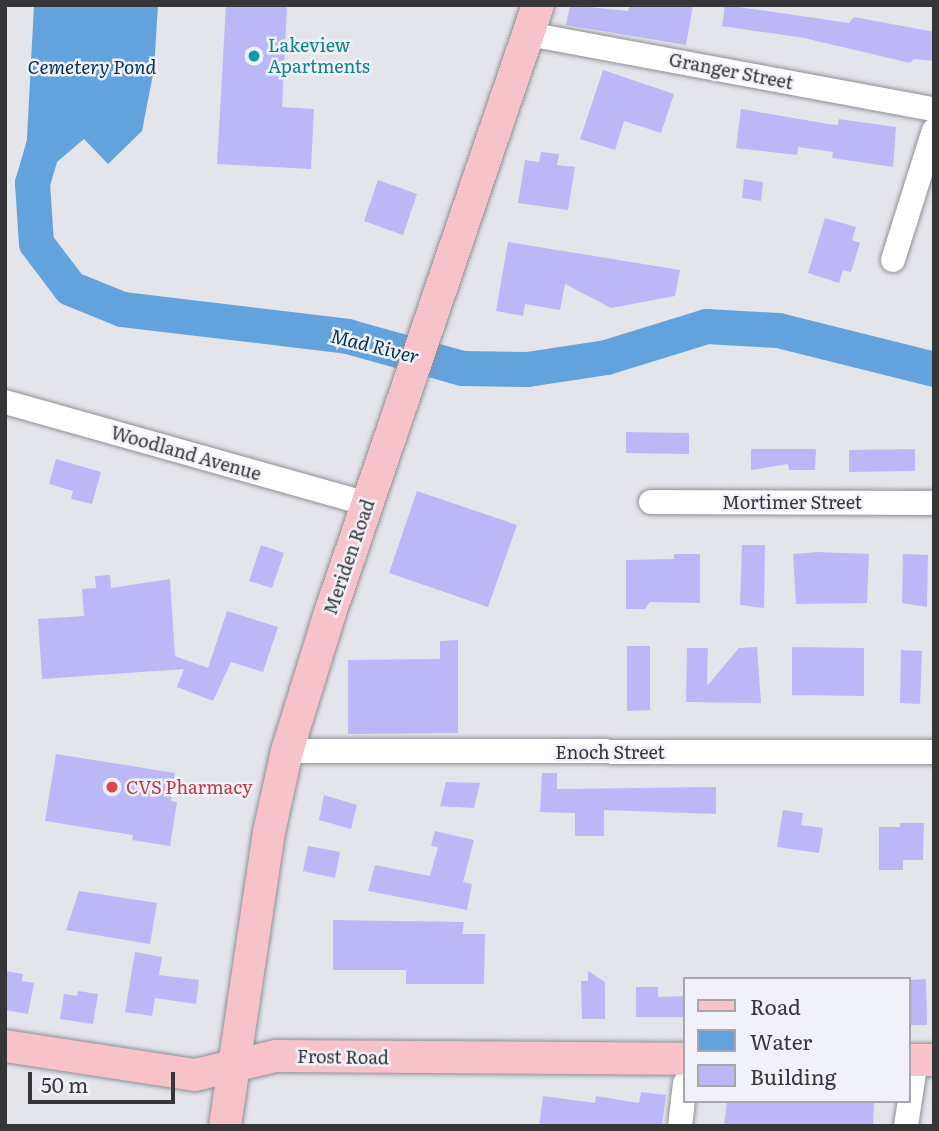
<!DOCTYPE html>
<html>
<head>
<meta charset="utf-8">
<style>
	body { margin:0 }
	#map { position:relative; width:939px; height:1131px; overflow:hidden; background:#e4e4eb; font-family:Literata,serif }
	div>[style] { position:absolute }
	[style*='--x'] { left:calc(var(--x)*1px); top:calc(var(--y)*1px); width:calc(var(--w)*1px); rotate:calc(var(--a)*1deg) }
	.water>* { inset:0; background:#62a2dd }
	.river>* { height:35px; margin:-17.5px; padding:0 17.5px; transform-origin:17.5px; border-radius:17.5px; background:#62a2dd }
	.building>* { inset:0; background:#bcb8f7 }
	.roads { filter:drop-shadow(0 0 2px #8e8e95) drop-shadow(0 0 2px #8e8e95) }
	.minor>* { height:24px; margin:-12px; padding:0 12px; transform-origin:12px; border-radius:12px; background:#fff }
	.major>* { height:32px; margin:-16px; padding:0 16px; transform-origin:16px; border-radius:16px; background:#f8c2cb }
	.dots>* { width:19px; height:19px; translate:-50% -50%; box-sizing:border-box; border:4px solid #f1f1f9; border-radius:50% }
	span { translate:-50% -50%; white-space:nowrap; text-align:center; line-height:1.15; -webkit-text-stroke:5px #f1f1f9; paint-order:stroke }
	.culture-label { font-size:18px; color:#0d838f }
	.left { translate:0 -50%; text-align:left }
	.street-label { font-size:18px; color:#363639 }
	.health-label { font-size:18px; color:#be3a42 }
	.water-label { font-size:19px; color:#003056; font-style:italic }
	.frame { position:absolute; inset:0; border:7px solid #363639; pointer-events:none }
	.legend { position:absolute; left:683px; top:977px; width:228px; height:126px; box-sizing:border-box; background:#f1f1f9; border:2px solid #a6a6ac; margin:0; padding:9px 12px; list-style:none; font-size:21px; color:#363639 }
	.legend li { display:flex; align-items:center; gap:14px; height:35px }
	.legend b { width:35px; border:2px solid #a6a6ac }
	.scale { position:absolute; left:28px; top:1072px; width:147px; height:32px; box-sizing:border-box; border:4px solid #363639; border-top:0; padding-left:9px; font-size:21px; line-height:24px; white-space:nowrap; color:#363639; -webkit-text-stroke:5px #f1f1f9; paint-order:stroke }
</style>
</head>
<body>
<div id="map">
	<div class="water">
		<div style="clip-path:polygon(34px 5px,158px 5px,154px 69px,142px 131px,108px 164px,84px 139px,32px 183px,25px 176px)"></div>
	</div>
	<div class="river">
		<div style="--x:45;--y:139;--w:46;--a:106.5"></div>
		<div style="--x:32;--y:183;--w:60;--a:86.2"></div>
		<div style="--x:36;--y:243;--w:56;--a:52.9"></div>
		<div style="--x:70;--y:288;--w:56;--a:22"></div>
		<div style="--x:122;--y:309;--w:227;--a:6.8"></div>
		<div style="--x:347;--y:336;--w:119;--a:15.5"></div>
		<div style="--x:462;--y:368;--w:65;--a:0.9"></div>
		<div style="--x:527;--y:369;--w:80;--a:-8.6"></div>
		<div style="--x:606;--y:357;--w:105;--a:-17.2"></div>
		<div style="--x:706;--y:326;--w:72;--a:3.2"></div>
		<div style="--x:778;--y:330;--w:161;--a:14"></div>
	</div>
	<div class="building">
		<div style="clip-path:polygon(226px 5px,287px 5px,282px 107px,314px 109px,311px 169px,217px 164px)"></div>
		<div style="clip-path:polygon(570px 5px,628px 11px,630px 5px,693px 5px,686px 45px,566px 25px)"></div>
		<div style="clip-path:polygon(725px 5px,849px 23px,854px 17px,934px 32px,934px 61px,914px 59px,910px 63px,804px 38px,722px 26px)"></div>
		<div style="clip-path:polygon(603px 70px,674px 94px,661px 133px,624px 121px,615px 150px,580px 139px)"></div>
		<div style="clip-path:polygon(741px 109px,828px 124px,838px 125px,839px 119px,896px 127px,893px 167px,832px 158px,833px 152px,798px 147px,797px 155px,736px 148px)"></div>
		<div style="clip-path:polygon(541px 152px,559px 154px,557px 165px,575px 167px,568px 210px,518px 203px,525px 160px,539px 162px)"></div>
		<div style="clip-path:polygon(744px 179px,763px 182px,761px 201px,742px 198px)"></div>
		<div style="clip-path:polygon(378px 180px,417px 194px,403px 235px,364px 221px)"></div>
		<div style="clip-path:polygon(825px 218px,856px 227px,852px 240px,860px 243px,851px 272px,843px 270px,839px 283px,808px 273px)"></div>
		<div style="clip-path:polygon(508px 242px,680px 270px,675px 296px,611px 308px,565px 284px,560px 310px,525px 304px,523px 316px,496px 311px)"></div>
		<div style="clip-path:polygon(626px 432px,689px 433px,689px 454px,626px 453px)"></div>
		<div style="clip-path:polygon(751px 449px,816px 449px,815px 470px,789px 470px,788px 464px,751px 470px)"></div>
		<div style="clip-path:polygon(915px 449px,915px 471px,849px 472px,849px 450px)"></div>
		<div style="clip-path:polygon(56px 459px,101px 472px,92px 504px,71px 499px,73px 491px,49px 484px)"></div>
		<div style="clip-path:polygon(417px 491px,517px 525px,488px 607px,389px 573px)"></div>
		<div style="clip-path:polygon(261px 545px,284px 553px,272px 588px,249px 581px)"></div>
		<div style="clip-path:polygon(742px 545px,765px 545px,764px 608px,740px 605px)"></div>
		<div style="clip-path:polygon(817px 552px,869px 554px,867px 603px,796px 604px,793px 554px)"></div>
		<div style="clip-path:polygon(674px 554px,700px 554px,700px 603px,650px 602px,645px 609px,626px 609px,626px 560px,674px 559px)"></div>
		<div style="clip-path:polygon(903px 554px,928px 555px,927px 607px,902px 603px)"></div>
		<div style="clip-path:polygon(110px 575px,111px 588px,170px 579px,175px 656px,208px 668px,227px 611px,278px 627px,263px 672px,231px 662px,213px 701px,177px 687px,184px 669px,42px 679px,38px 619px,84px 616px,82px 589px,96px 588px,95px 576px)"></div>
		<div style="clip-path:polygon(458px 640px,458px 733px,348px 734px,348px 660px,440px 659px,440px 641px)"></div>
		<div style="clip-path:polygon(627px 646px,650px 646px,650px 710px,627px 711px)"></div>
		<div style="clip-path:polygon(757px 647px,761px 703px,686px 702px,687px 648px,708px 648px,707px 686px,739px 648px)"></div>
		<div style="clip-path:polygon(792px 647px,864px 648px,864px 696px,792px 695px)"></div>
		<div style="clip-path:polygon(901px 650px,922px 651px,920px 704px,900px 703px)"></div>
		<div style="clip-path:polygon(56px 754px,175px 773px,171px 801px,177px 802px,170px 846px,132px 840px,133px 835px,45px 821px)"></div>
		<div style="clip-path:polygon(542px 773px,557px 773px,557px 789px,716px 787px,716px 814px,604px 810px,604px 836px,575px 836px,575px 813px,540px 812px)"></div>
		<div style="clip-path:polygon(446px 782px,480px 783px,474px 808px,440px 806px)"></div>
		<div style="clip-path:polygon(324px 795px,357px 805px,351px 829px,319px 820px)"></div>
		<div style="clip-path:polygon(783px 810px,803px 813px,801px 825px,823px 828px,819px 853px,777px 847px)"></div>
		<div style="clip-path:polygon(900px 823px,924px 823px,923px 860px,903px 860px,903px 870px,879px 870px,879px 827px,900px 827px)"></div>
		<div style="clip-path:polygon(435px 831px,474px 840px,463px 882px,472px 884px,467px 910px,368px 891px,375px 865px,430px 876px,438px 847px,431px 846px)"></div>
		<div style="clip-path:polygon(308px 846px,340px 852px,335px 878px,303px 871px)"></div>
		<div style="clip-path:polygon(79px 891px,157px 903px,150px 944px,66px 930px)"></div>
		<div style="clip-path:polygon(333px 920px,464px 922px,462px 934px,485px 934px,484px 984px,406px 984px,406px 970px,333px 970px)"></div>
		<div style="clip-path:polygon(135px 952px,162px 957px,159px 975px,199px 980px,196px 1004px,155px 998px,152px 1016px,125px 1012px)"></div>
		<div style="clip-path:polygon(5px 971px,23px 974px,22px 981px,34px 983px,28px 1014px,5px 1010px)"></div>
		<div style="clip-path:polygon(588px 971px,605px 982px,605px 1019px,582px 1019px,581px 981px,588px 981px)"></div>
		<div style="clip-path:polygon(926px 979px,927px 1025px,909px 1025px,909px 980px)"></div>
		<div style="clip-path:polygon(636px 987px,658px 987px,658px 997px,685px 996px,685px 1017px,636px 1017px)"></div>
		<div style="clip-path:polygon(78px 991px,98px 994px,93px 1024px,60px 1019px,64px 994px,77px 996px)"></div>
		<div style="clip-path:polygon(641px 1092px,666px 1095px,662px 1126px,539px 1126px,543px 1096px,595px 1103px,596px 1096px,639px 1103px)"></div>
		<div style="clip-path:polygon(727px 1101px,874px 1101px,873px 1126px,724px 1126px)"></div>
	</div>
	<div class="roads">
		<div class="minor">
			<div style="--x:528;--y:34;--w:413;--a:10.5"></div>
			<div style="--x:893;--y:260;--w:136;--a:-72.5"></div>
			<div style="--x:5;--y:402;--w:376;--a:15.7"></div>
			<div style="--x:651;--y:502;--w:283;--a:0.2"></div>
			<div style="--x:287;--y:751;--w:647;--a:0.09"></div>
			<div style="--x:680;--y:1126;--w:43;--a:-83.4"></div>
			<div style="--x:906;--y:1126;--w:67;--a:-81.4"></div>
		</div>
		<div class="major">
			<div style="--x:5;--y:1046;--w:192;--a:8.7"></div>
			<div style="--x:195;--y:1075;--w:83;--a:-13.2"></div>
			<div style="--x:276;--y:1056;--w:409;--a:0.4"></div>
			<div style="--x:909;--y:1060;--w:25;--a:0"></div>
			<div style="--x:225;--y:1126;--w:297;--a:-81.5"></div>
			<div style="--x:269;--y:832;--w:83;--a:-77.5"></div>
			<div style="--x:287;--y:751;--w:141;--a:-72.7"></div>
			<div style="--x:329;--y:616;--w:646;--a:-71.12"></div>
		</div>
	</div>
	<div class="dots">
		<div style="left:254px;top:56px;background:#0f9aa8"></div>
		<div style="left:112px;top:787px;background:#e0444e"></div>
	</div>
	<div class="culture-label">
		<span class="left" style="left:268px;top:56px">Lakeview<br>Apartments</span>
	</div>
	<div class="street-label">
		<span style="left:731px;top:71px;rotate:11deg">Granger Street</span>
		<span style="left:186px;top:453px;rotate:16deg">Woodland Avenue</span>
		<span style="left:792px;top:502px">Mortimer Street</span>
		<span style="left:349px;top:557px;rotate:-71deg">Meriden Road</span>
		<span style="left:610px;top:752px">Enoch Street</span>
		<span style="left:343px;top:1057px;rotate:1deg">Frost Road</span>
	</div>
	<div class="health-label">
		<span class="left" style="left:126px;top:787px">CVS Pharmacy</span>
	</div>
	<div class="water-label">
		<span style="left:92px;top:67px">Cemetery Pond</span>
		<span style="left:375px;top:346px;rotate:14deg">Mad River</span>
	</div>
	<div class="frame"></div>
	<ul class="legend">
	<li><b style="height:9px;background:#f8c2cb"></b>Road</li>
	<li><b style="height:19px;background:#62a2dd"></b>Water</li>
	<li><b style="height:19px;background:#bcb8f7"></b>Building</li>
	</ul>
	<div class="scale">50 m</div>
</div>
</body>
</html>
